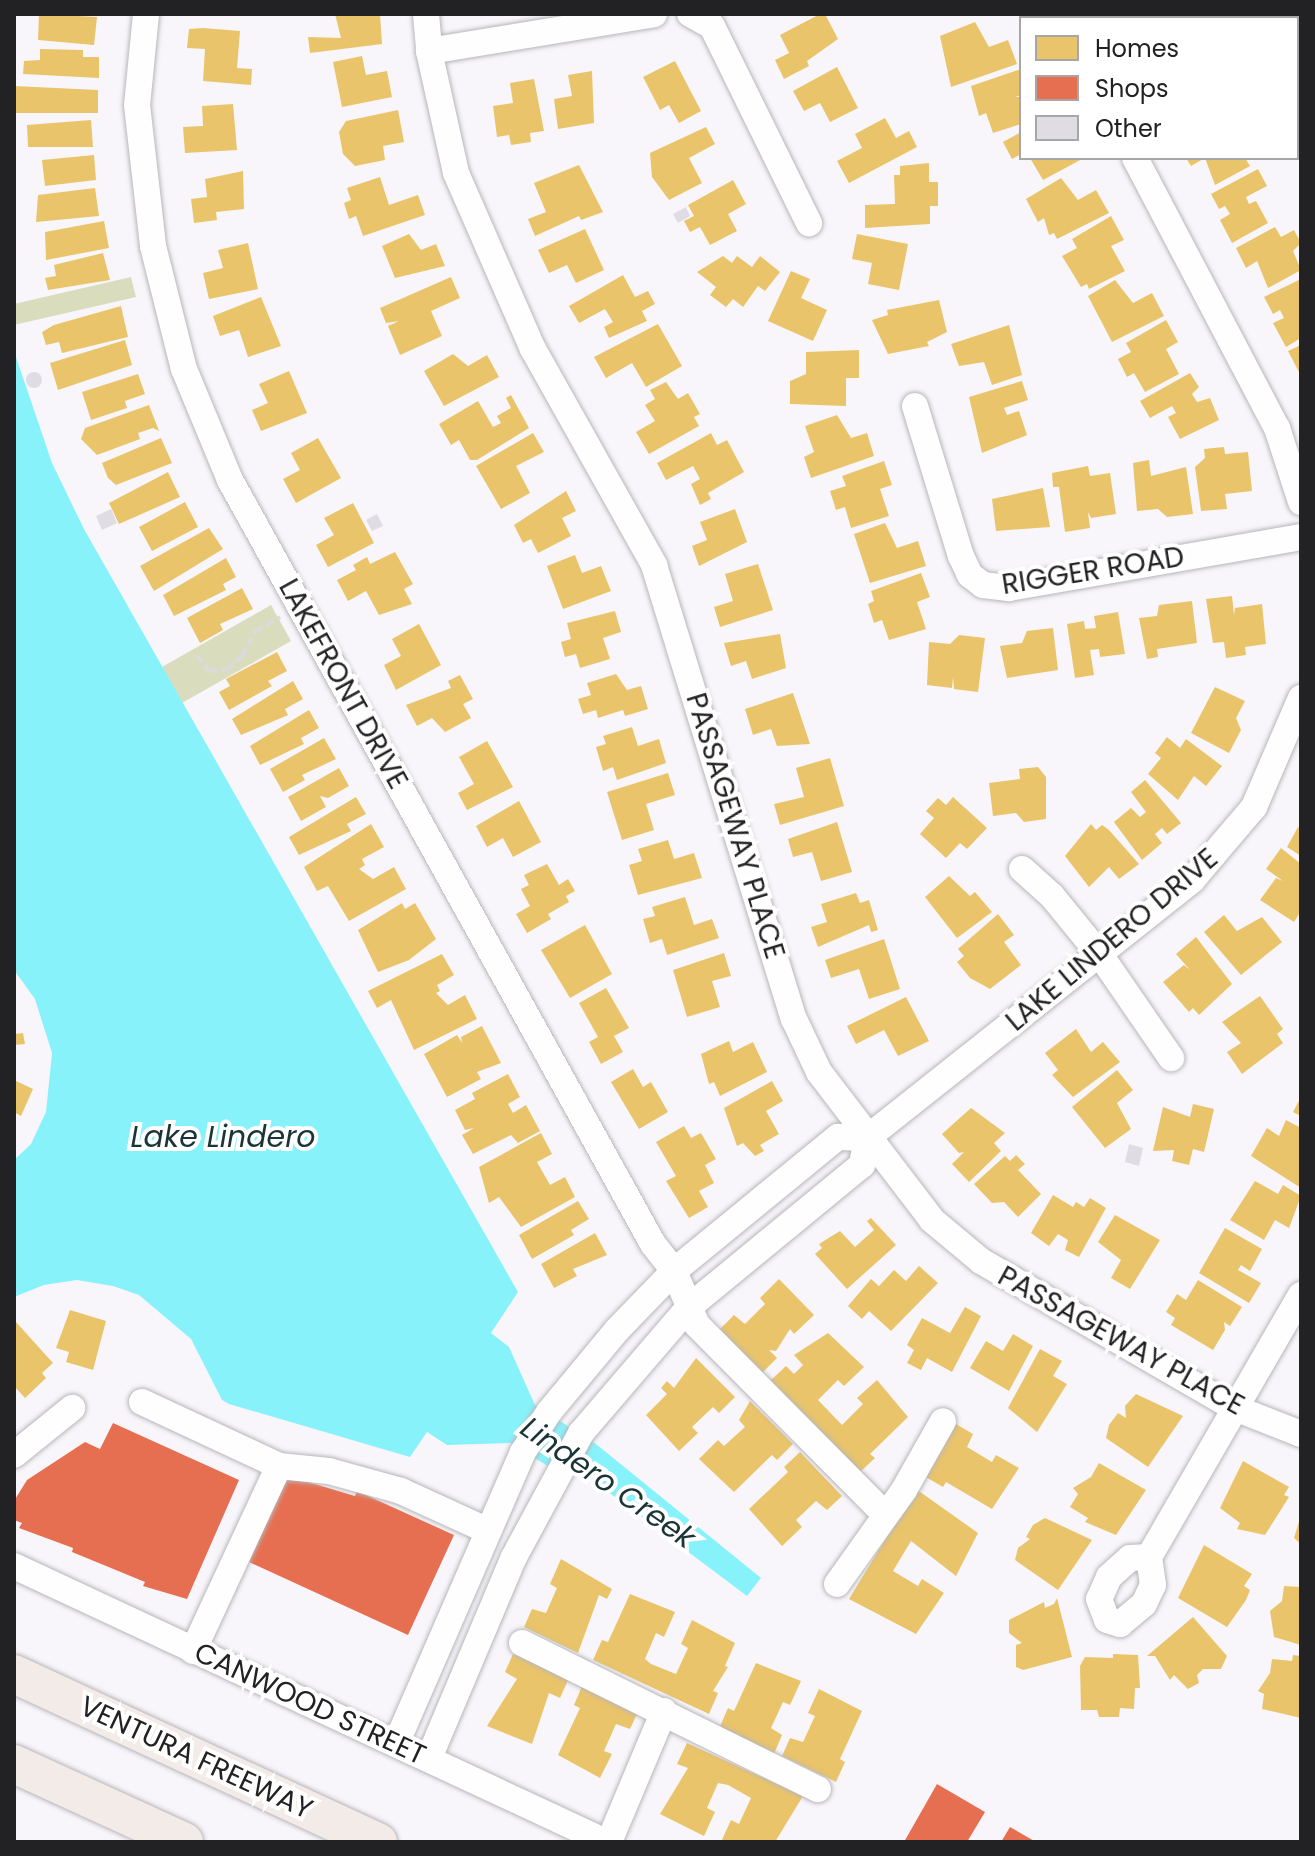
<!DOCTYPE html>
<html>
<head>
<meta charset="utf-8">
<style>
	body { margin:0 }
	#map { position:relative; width:1315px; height:1856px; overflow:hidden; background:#f8f6fb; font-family:Poppins,sans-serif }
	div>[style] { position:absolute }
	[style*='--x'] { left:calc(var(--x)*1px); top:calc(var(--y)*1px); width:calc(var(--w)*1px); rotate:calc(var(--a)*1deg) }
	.green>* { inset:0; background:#d9ddbe }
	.water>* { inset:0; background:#88f2fa }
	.homes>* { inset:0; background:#e9c46a }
	.shops>* { inset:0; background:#e76f51 }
	.building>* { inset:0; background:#dfdce4 }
	.round { border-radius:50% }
	.path>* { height:4px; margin-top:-2px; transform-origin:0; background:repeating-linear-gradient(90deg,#dbdbdc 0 8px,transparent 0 12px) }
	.roads { filter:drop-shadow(0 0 2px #b8b6ba) drop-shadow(0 0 2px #b8b6ba) }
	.minor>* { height:26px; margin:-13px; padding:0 13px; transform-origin:13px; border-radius:13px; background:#fefefe }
	.highway>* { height:38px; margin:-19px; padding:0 19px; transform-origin:19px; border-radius:19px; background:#f2ebe7 }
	span { translate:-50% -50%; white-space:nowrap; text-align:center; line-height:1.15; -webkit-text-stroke:8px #fff; paint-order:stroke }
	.street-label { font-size:28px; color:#222224 }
	.water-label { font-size:30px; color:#1b3436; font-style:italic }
	.frame { position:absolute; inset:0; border:16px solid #222224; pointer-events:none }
	.legend { position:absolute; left:1019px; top:16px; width:280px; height:144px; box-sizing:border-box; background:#fff; border:2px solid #a7a7a7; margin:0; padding:10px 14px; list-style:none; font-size:24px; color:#222224 }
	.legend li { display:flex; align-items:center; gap:16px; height:40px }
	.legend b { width:40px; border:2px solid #a7a7a7 }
</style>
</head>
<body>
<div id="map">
	<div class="green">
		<div style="clip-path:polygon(131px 277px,136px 297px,14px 325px,14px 304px)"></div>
		<div style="clip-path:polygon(271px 605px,291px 641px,182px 703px,162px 667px)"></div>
	</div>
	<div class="water">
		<div style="clip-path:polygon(14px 351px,52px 463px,84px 529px,518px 1292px,491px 1333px,509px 1347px,535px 1405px,596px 1444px,761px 1578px,747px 1596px,579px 1470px,546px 1465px,511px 1443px,447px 1445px,427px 1432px,410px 1457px,229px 1404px,222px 1400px,191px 1339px,139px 1295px,113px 1286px,77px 1280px,44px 1285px,14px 1297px,14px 1160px,31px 1144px,46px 1112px,52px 1053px,35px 999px,14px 970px)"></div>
	</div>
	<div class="homes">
		<div style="clip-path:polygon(39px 14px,97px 17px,94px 45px,38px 40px)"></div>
		<div style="clip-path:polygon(335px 14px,380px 14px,382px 44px,310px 53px,308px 37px,341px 38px)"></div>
		<div style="clip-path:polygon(820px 14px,825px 14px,838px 39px,807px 61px,809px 66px,784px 79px,775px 60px,789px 53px,780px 35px)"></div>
		<div style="clip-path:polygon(1118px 14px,1162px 14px,1119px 18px)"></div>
		<div style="clip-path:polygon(1257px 14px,1301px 14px,1301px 38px,1297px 40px,1297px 18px)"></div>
		<div style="clip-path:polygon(975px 22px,989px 47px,1008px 40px,1017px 64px,951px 87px,940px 36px)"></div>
		<div style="clip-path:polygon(203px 28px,240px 31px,237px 68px,252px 69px,251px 85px,203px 81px,205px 49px,187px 48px,189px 29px)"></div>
		<div style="clip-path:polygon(40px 49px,83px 50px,83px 57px,99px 57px,99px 78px,23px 74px,24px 61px,40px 60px)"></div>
		<div style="clip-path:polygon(362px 56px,366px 75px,387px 71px,392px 97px,342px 107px,333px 62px)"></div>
		<div style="clip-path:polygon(675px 61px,701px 111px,679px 123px,669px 105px,660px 110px,643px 77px)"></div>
		<div style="clip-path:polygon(837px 67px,858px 108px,830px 122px,820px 103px,804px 111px,793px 91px)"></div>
		<div style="clip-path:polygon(1021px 69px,1021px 95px,1015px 97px,1021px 97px,1021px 124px,993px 133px,986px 113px,979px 116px,971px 86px)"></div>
		<div style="clip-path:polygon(592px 71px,594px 123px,558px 129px,554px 99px,572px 96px,568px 75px)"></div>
		<div style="clip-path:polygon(534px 79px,544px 131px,530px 133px,531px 142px,511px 145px,509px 135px,497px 137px,493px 106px,513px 103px,510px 83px)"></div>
		<div style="clip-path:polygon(14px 86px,98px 90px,98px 113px,14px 113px)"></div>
		<div style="clip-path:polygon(233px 104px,237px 150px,185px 153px,183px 127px,203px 126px,202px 106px)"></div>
		<div style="clip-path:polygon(398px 110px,404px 142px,383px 146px,385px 160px,355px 166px,343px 154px,339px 132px,346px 121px)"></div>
		<div style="clip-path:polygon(885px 118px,896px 138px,909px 131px,917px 147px,849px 183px,837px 161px,862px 148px,855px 134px)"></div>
		<div style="clip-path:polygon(91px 120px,93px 147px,28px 147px,27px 125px)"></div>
		<div style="clip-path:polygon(706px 127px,715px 144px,689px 158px,702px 183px,669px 200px,652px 177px,650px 153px)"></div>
		<div style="clip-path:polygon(1021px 132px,1021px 154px,1012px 159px,1003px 142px)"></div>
		<div style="clip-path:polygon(94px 155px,96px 180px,45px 186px,42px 160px)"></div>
		<div style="clip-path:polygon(1030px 158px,1084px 158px,1043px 180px)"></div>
		<div style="clip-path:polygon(1186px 158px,1245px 158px,1250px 166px,1215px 185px,1205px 158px,1191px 166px)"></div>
		<div style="clip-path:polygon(929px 163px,929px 182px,938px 182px,938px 206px,930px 206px,930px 224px,865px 228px,865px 205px,895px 204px,894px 175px,900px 175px,900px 166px)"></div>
		<div style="clip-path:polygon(579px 165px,603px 212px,581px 220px,579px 216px,535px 236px,528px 219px,546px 212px,534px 183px)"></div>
		<div style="clip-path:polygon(1258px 169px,1267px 186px,1246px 197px,1249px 204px,1256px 201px,1268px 223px,1232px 243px,1220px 220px,1230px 214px,1225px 206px,1219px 209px,1211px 194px)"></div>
		<div style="clip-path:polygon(243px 171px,244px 209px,216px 212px,217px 220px,194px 223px,191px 199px,207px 197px,205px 179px)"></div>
		<div style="clip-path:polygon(380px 177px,389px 205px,418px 195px,425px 215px,363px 236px,356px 216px,349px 219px,344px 203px,351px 200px,347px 188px)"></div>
		<div style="clip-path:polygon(1061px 178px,1078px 200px,1096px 190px,1109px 213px,1057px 239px,1054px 233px,1049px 235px,1044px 218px,1038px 222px,1026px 199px)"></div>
		<div style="clip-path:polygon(733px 180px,746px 204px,728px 214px,737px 231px,710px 245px,700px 227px,690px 232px,684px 221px,694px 216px,688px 205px)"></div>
		<div style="clip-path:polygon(95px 188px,99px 216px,36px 222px,38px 195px)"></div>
		<div style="clip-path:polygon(1111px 216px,1124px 240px,1111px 246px,1125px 271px,1089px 289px,1087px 284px,1081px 287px,1062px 256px,1077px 248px,1072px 239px)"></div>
		<div style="clip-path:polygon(104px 221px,109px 248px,46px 260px,45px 232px)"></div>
		<div style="clip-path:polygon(1275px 227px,1281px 237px,1294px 230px,1301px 243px,1293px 251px,1301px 270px,1268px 288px,1257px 261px,1246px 268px,1236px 248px)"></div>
		<div style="clip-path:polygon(585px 229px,604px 270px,576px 283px,567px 265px,549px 273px,538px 250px)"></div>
		<div style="clip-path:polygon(409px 234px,421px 250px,436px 244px,445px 266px,395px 278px,382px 246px)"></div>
		<div style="clip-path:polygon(857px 234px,908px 244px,899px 290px,868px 284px,872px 263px,852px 259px)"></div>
		<div style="clip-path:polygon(248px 243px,258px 289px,209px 299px,203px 273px,223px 268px,218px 250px)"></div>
		<div style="clip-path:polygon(103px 253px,110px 280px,48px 290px,45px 278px,56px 276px,54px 265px)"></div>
		<div style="clip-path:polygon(723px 256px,732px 263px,737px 256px,752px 267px,760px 256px,780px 272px,765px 291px,758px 286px,743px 307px,733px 299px,726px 307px,710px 295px,716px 287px,697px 272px)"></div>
		<div style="clip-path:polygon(791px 271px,810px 279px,801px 298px,827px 310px,813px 341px,768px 321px)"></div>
		<div style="clip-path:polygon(623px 275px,635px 297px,648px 291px,655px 304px,642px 311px,647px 321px,609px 338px,604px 327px,613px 322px,605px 309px,579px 323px,569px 306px)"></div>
		<div style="clip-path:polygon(451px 277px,460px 298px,431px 311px,442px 336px,400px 355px,388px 326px,399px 321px,386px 323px,380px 308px)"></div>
		<div style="clip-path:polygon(1301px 279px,1301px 338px,1286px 347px,1273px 323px,1284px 318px,1280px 310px,1273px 314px,1264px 297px)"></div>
		<div style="clip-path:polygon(1115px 280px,1133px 303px,1152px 293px,1164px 316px,1112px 342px,1088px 296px)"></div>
		<div style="clip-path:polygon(261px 297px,281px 346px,248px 357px,239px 330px,220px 336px,213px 316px)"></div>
		<div style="clip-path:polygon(939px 300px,947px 332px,927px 342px,929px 346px,888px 354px,872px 320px,888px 315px,887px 310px)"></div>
		<div style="clip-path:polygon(121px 306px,128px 337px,62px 353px,59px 342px,46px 345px,42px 332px,54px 325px)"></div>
		<div style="clip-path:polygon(1166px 320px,1178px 342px,1166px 349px,1179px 374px,1145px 392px,1134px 373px,1127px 377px,1118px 359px,1131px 352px,1126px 343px)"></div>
		<div style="clip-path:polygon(658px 324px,682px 366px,646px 387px,632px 363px,606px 378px,594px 357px)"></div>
		<div style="clip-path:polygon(1009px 325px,1022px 375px,992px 385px,984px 362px,959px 366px,951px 344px)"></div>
		<div style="clip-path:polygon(125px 340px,132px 365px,58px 390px,50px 363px)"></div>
		<div style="clip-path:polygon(1301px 345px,1301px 376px,1288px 351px)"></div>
		<div style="clip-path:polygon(859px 350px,859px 378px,846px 378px,846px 406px,790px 404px,790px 381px,806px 374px,806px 352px)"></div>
		<div style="clip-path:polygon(453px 354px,468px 366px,487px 355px,499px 377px,444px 406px,424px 371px)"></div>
		<div style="clip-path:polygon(289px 371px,307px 413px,261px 431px,252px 410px,268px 403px,259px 384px)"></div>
		<div style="clip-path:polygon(1190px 373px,1199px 387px,1192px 394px,1197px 402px,1210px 398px,1219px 420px,1180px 439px,1168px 417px,1176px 413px,1172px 406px,1150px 418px,1140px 401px)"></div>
		<div style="clip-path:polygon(138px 374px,145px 394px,125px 401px,127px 408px,91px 420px,82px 392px)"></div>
		<div style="clip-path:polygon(1022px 381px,1028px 400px,1004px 408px,1007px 415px,1019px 411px,1027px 435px,982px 453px,969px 397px)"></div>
		<div style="clip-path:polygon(666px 382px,678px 399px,688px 393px,700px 414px,694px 417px,699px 426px,649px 454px,636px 432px,655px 421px,645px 405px,655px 399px,650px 390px)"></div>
		<div style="clip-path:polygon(511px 395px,529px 428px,477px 460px,470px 460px,459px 440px,451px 445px,439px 424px,478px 401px,493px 427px,501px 423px,497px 416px,511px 408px,506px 398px)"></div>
		<div style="clip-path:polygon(149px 405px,159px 431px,153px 428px,138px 433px,140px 439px,97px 455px,81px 439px,85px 428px)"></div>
		<div style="clip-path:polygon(837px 415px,851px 438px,867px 433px,874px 456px,811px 478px,804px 457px,814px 452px,805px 426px)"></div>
		<div style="clip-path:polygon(533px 433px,544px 452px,516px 466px,530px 493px,501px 509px,476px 466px)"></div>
		<div style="clip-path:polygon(711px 433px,717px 445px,727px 440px,744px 472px,708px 493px,711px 499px,700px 505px,691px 484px,700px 479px,693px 466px,666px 480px,657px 463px)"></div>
		<div style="clip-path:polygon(161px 438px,172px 463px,116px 485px,108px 478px,102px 463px)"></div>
		<div style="clip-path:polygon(318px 438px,341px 478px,296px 503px,283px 479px,300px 470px,291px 453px)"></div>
		<div style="clip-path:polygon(1224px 447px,1225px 454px,1248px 452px,1252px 491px,1225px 494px,1227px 509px,1201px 511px,1195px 467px,1205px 458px,1204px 449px)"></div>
		<div style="clip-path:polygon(1149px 460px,1151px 476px,1186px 467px,1193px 514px,1167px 517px,1158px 509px,1137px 511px,1133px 463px)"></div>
		<div style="clip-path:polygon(884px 461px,892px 485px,880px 489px,889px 516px,851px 528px,845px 507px,836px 510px,830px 491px,846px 486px,842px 476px)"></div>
		<div style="clip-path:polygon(1088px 466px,1090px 476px,1110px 473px,1116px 514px,1091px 518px,1088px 512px,1090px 528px,1065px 532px,1059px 487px,1053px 487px,1052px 473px)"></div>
		<div style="clip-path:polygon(168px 472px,180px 497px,119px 524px,109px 503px)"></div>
		<div style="clip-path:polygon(1043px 488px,1050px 527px,996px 531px,992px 499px)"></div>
		<div style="clip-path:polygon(566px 491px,576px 511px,562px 518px,571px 536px,538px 553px,531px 539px,523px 543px,514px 525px)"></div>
		<div style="clip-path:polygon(185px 502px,198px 527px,152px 551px,139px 527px)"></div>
		<div style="clip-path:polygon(353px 503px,374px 543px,328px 567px,316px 545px,334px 535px,324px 518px)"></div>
		<div style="clip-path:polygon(735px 509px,747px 542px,699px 566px,692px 546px,707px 540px,700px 522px)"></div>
		<div style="clip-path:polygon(885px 523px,897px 548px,918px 541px,926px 566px,870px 583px,854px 534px)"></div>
		<div style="clip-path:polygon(209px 528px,223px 549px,154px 591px,140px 566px)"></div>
		<div style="clip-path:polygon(395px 552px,413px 584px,404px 589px,412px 604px,379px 615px,366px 591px,348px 601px,337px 580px,356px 570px,353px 565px,367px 557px,370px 564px)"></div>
		<div style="clip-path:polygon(575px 555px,582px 573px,601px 566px,611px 591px,563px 609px,547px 566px)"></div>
		<div style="clip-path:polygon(226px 558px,236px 577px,223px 584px,226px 590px,174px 616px,163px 595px)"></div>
		<div style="clip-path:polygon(758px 564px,773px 610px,720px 627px,714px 607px,733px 601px,725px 574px)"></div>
		<div style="clip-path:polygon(921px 573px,930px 597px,917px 602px,926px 629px,889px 640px,882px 620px,874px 623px,868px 604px,874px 601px,871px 591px)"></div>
		<div style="clip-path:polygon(242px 588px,253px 609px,220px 624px,223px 630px,200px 643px,187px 618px)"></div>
		<div style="clip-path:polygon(1232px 596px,1234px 615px,1235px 608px,1262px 604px,1266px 644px,1245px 647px,1246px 655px,1226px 658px,1224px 642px,1213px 643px,1206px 599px)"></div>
		<div style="clip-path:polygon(1192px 601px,1197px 643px,1157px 649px,1158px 657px,1147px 659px,1139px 618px,1157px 616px,1159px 605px)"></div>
		<div style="clip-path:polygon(615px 611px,621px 632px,603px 638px,610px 659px,580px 668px,576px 654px,565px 657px,561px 642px,571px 639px,567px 623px)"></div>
		<div style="clip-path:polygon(1118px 612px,1125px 654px,1100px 657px,1099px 649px,1090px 650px,1094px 675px,1075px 678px,1067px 624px,1084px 621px,1085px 629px,1096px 628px,1094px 616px)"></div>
		<div style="clip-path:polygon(419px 624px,441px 665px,396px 690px,384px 665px,401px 656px,392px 639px)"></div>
		<div style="clip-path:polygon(1053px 628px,1058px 670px,1007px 678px,1000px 646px,1022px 643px,1027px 631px)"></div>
		<div style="clip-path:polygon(780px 634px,786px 668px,752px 679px,746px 661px,731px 666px,724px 643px)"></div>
		<div style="clip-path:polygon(959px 635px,985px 638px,978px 692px,954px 689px,953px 677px,952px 688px,927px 685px,929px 642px,950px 644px)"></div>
		<div style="clip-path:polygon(277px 652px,287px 671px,268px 681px,272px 686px,229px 710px,219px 692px,230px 686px,226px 679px)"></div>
		<div style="clip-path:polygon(616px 674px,627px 690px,641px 686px,648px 709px,625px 716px,623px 710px,598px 718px,596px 710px,583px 714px,578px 699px,591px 695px,587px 683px)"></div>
		<div style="clip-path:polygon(460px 675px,473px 699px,463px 704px,471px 718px,445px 732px,432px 718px,417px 726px,406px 705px,451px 688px,448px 681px)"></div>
		<div style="clip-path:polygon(293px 681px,303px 699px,285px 709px,288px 715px,241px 735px,232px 719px)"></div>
		<div style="clip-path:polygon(1215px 687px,1245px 701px,1236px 718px,1241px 730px,1229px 753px,1191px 733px)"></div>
		<div style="clip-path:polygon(793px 693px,810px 744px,777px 746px,771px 729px,753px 735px,745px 709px)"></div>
		<div style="clip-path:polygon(309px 710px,319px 728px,301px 738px,304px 744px,260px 765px,250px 746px)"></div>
		<div style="clip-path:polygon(632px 727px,638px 746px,659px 739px,666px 763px,617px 780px,613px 767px,603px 771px,596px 747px,606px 744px,603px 736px)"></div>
		<div style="clip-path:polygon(1167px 737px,1180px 748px,1186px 739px,1222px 766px,1206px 786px,1194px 776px,1178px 800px,1148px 774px,1161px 758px,1155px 753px)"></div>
		<div style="clip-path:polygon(324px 738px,336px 759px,302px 775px,305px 780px,283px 792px,270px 769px)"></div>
		<div style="clip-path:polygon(487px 741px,513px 787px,467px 810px,458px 793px,474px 784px,459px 757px)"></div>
		<div style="clip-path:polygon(830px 758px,844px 806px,780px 825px,774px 804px,804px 797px,796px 768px)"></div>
		<div style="clip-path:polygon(1038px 767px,1046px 777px,1046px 819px,1024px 822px,1016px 813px,993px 816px,989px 783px,1020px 779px,1019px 769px)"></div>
		<div style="clip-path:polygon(339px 768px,349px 786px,328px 798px,320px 796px,326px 807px,301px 821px,288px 797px)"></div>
		<div style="clip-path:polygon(668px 773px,675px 795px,646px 804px,654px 830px,622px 840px,607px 792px)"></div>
		<div style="clip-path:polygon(1145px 780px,1181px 823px,1167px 834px,1162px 828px,1155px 834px,1162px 843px,1142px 860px,1114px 822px,1131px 808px,1140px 817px,1146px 812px,1131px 792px)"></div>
		<div style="clip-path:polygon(356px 797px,366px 814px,347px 824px,351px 831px,299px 855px,289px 837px)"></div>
		<div style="clip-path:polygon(953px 797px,987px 828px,967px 849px,960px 843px,946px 858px,920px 834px,934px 818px,926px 811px,938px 798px,946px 805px)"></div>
		<div style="clip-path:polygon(519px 801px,541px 842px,513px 857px,503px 838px,487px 847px,476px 826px)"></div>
		<div style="clip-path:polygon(837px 822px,852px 872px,821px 881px,812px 852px,793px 857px,788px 839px)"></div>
		<div style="clip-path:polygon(371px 824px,384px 847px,362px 859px,365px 865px,359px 869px,373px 879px,394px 867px,406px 889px,349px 921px,328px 886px,317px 891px,304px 867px)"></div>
		<div style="clip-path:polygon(1091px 824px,1096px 830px,1102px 825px,1109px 830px,1139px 864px,1119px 879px,1109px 867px,1089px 887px,1065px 856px)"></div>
		<div style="clip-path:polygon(1298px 827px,1301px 830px,1301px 856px,1287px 847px)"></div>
		<div style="clip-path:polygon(668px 840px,674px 859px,694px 853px,702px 878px,638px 895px,629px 865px,642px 861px,638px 849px)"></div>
		<div style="clip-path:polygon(1281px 848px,1301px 864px,1301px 911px,1294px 922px,1260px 900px,1276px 878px,1283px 881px,1266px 869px)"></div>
		<div style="clip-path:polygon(547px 864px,559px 885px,568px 879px,575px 891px,566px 896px,569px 902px,548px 914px,551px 919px,527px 933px,516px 914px,530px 906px,521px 889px,529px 885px,524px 875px)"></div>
		<div style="clip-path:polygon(949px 876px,970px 896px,975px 892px,992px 912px,957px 938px,925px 897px)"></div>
		<div style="clip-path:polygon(856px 893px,860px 903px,869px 900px,878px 930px,871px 932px,869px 925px,818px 947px,811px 927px,827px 922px,821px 904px)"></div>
		<div style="clip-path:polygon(685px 897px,694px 925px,712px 919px,719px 938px,667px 955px,662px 939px,650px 943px,643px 919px,655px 916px,652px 907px)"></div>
		<div style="clip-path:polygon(402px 903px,405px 909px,415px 903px,436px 939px,409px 960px,378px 972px,358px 930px)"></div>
		<div style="clip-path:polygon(998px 914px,1014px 935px,1004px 942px,1021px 965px,990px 989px,970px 978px,957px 962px,964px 956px,958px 949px)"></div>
		<div style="clip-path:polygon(1224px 915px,1237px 931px,1262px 917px,1282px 942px,1241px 975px,1204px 932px)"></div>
		<div style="clip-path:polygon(585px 925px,612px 974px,570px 998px,541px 950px)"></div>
		<div style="clip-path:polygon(1196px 937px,1232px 984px,1199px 1015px,1193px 1008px,1189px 1012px,1163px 982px,1184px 965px,1190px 970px,1176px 954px)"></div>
		<div style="clip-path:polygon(884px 939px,900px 989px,869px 999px,859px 969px,831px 978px,825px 960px)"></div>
		<div style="clip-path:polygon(724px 953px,731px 976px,712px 981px,720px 1007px,687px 1017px,673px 970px)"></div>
		<div style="clip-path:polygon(442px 954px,454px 975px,437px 985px,440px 991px,436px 993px,448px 1005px,465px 995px,477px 1019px,414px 1050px,391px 1000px,377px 1008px,368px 991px)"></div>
		<div style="clip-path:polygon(606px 988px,629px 1028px,614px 1036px,623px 1052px,601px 1064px,589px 1042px,598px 1037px,579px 1003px)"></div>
		<div style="clip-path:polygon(1260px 996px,1283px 1029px,1277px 1034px,1283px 1043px,1242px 1074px,1227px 1052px,1241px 1043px,1222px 1022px)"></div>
		<div style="clip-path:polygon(906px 997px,929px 1041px,898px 1056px,884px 1030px,856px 1044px,847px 1026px)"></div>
		<div style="clip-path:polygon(482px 1026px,501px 1063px,477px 1072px,481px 1079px,447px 1097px,424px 1054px,457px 1035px,462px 1043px,461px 1037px)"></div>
		<div style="clip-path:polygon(1076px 1029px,1091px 1052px,1103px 1042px,1120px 1062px,1073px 1097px,1052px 1075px,1058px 1070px,1045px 1053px)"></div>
		<div style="clip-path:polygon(23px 1033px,25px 1044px,14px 1045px,14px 1034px)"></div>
		<div style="clip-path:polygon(729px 1041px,733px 1052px,753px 1042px,767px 1072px,720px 1096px,714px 1082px,709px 1084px,701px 1054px)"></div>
		<div style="clip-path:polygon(633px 1069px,643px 1087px,651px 1082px,668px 1112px,639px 1129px,611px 1082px)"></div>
		<div style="clip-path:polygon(1117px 1070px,1133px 1090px,1117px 1103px,1131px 1129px,1105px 1148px,1072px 1107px)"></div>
		<div style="clip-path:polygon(508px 1074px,520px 1097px,508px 1104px,513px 1113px,526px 1105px,540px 1131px,518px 1143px,511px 1135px,473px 1154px,462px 1135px,474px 1128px,465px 1130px,455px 1110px,475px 1099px,472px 1093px)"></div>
		<div style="clip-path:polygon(14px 1080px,33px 1089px,21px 1116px,14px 1112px)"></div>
		<div style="clip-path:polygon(772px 1081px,783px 1101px,766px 1111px,779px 1134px,760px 1145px,764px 1151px,755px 1156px,743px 1143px,737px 1146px,724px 1108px)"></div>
		<div style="clip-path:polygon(1301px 1097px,1301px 1116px,1293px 1112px)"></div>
		<div style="clip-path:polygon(1193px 1104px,1214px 1109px,1204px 1152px,1193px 1149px,1189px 1165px,1172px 1161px,1174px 1150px,1153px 1151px,1163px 1107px,1190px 1117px)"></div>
		<div style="clip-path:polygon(971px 1108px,1005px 1133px,994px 1143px,1001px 1151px,969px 1182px,952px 1164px,964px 1152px,959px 1153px,942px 1134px)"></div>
		<div style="clip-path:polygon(1286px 1120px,1301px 1128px,1301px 1188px,1251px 1156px,1267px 1128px,1279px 1136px)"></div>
		<div style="clip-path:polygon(684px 1126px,691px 1138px,701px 1133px,716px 1159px,705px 1165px,714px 1183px,699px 1191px,708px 1207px,689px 1218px,666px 1181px,676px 1176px,656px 1142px)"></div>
		<div style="clip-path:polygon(541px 1133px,552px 1154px,537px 1162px,550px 1185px,565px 1177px,575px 1197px,521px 1227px,499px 1197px,489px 1203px,479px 1167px)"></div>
		<div style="clip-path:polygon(1016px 1155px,1025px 1164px,1018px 1170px,1041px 1194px,1018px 1217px,1004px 1202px,992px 1203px,974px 1184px,1005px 1156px,1010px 1161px)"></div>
		<div style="clip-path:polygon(1255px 1181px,1278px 1194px,1283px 1185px,1301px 1196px,1289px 1228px,1275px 1220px,1264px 1240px,1230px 1220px)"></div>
		<div style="clip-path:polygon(1053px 1195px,1073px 1207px,1076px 1202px,1084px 1207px,1090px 1198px,1106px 1208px,1079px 1257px,1065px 1250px,1068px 1240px,1058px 1234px,1049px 1246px,1031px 1233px)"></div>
		<div style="clip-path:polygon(578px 1201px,589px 1219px,571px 1230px,574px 1235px,532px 1259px,519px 1235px)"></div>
		<div style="clip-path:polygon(1115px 1215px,1160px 1240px,1130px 1289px,1111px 1278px,1121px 1260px,1098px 1242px)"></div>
		<div style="clip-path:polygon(871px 1218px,896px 1245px,847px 1289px,815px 1254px,822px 1248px,819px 1244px,840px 1231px,855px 1247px,874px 1230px,867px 1221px)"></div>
		<div style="clip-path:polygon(1225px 1228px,1262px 1249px,1250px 1271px,1241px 1265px,1238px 1270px,1261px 1283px,1249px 1303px,1199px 1273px)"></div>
		<div style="clip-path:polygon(595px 1233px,607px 1255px,573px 1269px,577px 1276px,554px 1288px,541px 1264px)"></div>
		<div style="clip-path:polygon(919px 1266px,938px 1283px,891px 1331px,869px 1311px,862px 1319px,848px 1306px,871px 1279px,879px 1286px,894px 1270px,906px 1281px)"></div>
		<div style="clip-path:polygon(779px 1279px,814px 1315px,794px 1334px,790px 1329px,776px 1351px,769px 1350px,777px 1358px,761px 1374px,720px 1329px,734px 1315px,745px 1324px,765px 1304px,760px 1298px)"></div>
		<div style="clip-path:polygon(1198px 1280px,1242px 1307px,1230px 1326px,1224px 1322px,1225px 1330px,1213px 1350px,1171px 1325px,1175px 1318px,1166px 1312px,1177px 1294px,1186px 1300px)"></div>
		<div style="clip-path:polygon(965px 1307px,981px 1316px,952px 1372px,927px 1358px,921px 1370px,907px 1363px,914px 1350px,907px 1345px,922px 1318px,950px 1333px)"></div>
		<div style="clip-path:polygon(70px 1310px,106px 1321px,93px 1370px,66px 1362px,69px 1352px,56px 1348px)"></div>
		<div style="clip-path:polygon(16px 1322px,53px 1363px,42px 1373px,46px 1378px,25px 1398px,14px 1386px)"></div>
		<div style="clip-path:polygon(828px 1333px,864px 1367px,844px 1386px,838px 1380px,818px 1400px,842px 1425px,863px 1404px,857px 1398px,877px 1380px,908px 1417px,870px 1454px,875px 1458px,858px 1474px,769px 1382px,786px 1366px,794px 1374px,803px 1365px,794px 1355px)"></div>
		<div style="clip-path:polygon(1013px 1334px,1033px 1346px,1009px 1391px,970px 1368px,986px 1341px,1003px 1351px)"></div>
		<div style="clip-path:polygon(1040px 1349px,1062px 1361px,1053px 1376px,1067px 1384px,1037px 1432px,1008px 1408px)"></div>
		<div style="clip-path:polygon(696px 1358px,735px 1397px,719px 1413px,713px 1407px,692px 1427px,698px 1433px,679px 1451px,646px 1415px,667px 1394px,661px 1388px,667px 1381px,674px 1388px)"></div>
		<div style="clip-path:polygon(1136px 1394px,1183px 1416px,1148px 1467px,1106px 1438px,1109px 1425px,1118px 1413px,1126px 1418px,1125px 1406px)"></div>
		<div style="clip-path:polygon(750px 1401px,793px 1444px,777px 1460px,772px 1455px,734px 1492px,699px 1459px,718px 1440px,724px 1446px,745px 1427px,739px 1420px)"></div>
		<div style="clip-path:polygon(956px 1424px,973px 1434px,967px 1447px,992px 1462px,996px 1455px,1019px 1468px,992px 1509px,946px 1482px,943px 1487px,924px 1476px)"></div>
		<div style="clip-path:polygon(800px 1452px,842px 1496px,827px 1510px,816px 1501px,796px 1520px,802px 1527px,782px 1546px,749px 1509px,788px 1472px,784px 1467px)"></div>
		<div style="clip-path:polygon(1243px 1461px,1289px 1487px,1284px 1495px,1289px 1497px,1265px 1535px,1237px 1529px,1240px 1523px,1220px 1508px)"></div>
		<div style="clip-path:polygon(1099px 1463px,1146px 1490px,1116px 1535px,1085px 1522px,1088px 1518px,1070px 1507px,1078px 1494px,1073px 1488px,1091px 1477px)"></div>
		<div style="clip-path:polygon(916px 1489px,978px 1533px,956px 1576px,911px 1541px,893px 1571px,918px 1586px,922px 1579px,944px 1593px,916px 1634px,849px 1599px)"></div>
		<div style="clip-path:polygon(1301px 1515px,1301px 1544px,1294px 1538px)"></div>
		<div style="clip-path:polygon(1045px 1518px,1092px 1540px,1058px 1590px,1015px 1560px,1018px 1548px,1030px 1539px,1026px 1537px,1033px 1525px)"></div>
		<div style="clip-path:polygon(1204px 1545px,1252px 1574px,1244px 1586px,1250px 1590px,1246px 1600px,1227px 1627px,1178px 1598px)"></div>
		<div style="clip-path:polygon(561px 1559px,612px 1589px,607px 1599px,599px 1595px,578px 1653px,524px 1627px,532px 1609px,546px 1613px,557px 1588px,550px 1584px)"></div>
		<div style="clip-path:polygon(1284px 1586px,1301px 1587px,1301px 1645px,1274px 1637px,1270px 1611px,1282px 1601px)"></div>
		<div style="clip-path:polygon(630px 1594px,675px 1612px,664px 1637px,656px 1633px,645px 1659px,651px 1664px,676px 1674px,688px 1648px,681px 1644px,692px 1620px,735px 1643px,725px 1666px,728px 1667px,713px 1691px,718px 1693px,709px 1714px,593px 1660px,602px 1640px,608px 1642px)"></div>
		<div style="clip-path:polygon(1057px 1598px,1072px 1657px,1023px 1670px,1016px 1667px,1016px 1645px,1022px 1643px,1009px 1633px,1009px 1620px,1044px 1602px,1045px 1608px,1054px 1604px)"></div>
		<div style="clip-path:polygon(1193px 1617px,1227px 1656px,1221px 1669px,1203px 1669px,1197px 1675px,1199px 1683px,1188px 1689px,1174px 1675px,1170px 1680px,1155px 1656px,1147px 1656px)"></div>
		<div style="clip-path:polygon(513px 1654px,569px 1678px,560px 1698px,549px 1693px,532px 1744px,487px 1726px,517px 1679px,505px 1672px)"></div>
		<div style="clip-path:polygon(1113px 1654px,1138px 1655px,1140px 1688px,1135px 1688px,1134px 1709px,1120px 1708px,1119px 1717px,1099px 1717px,1097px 1710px,1081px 1710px,1080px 1666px,1085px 1657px,1113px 1658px)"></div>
		<div style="clip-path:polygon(1293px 1655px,1301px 1656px,1301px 1718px,1262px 1709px,1264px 1694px,1258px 1691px,1270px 1673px,1272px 1659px,1292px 1661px)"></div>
		<div style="clip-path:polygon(756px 1663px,801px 1681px,790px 1705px,783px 1702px,771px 1728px,782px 1735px,774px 1754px,719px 1729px,728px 1708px,734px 1711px)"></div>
		<div style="clip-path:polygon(583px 1684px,638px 1712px,630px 1729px,616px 1724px,604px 1751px,612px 1754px,600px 1778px,558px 1755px,580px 1708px,574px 1705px)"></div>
		<div style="clip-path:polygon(819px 1689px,862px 1711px,840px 1759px,845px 1762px,836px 1782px,782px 1756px,790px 1738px,803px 1742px,815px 1716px,808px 1713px)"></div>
		<div style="clip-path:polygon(687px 1743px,803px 1796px,775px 1842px,721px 1842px,731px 1820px,739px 1824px,751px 1798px,728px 1785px,718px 1783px,707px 1808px,715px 1812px,704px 1836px,660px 1814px,688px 1768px,677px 1764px)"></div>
	</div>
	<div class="shops">
		<div style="clip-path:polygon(113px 1423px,239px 1480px,187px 1599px,143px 1586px,145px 1582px,72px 1552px,73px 1548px,19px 1528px,22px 1523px,14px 1520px,14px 1501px,27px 1480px,85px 1442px,100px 1449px)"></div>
		<div style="clip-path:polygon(288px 1476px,355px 1496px,357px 1491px,454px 1535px,408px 1635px,249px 1562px)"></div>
		<div style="clip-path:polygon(937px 1784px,985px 1812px,967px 1842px,904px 1842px)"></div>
		<div style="clip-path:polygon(1010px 1827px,1036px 1842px,1001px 1842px)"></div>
	</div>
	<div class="building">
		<div style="clip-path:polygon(686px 207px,690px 216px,678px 223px,673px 214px)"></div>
		<div class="round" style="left:26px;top:372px;width:16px;height:16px"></div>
		<div style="clip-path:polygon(111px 509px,117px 523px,102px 530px,96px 516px)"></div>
		<div style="clip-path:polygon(377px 514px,383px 526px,372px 531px,366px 520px)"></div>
		<div style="clip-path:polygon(1129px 1144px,1143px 1148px,1139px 1166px,1125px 1162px)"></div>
	</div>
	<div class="path">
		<div style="--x:197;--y:656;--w:19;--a:51"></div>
		<div style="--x:209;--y:671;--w:18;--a:-6"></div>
		<div style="--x:227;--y:669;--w:20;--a:-41"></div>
		<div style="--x:242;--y:656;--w:29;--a:-61"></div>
		<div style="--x:256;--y:631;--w:28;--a:-30"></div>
	</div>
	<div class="roads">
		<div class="minor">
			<div style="--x:146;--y:14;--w:91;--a:95.6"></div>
			<div style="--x:137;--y:105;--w:142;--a:83.5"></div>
			<div style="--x:153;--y:246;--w:127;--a:75.9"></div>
			<div style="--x:184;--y:369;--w:120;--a:67.5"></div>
			<div style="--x:230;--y:480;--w:873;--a:61.03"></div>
			<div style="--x:653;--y:1244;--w:34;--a:52"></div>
			<div style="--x:674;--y:1271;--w:59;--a:66.9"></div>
			<div style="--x:697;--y:1325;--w:265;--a:45.2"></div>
			<div style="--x:426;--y:14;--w:37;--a:85"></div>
			<div style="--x:429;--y:51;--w:125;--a:77.5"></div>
			<div style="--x:456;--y:173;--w:192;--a:66.4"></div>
			<div style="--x:533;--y:349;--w:248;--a:60.7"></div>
			<div style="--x:654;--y:565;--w:475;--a:72.9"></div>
			<div style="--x:794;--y:1019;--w:59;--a:64.7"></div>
			<div style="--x:819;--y:1072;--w:186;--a:52.6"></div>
			<div style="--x:932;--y:1220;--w:64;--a:39.9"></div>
			<div style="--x:981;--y:1261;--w:293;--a:30.1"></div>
			<div style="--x:1235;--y:1408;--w:71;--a:21.5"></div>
			<div style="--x:690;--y:14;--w:25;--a:29"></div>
			<div style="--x:712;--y:26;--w:220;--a:63.8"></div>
			<div style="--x:1068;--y:14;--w:4;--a:76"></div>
			<div style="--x:429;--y:51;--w:228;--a:-9.3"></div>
			<div style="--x:1135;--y:158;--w:305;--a:62.3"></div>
			<div style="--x:1277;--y:428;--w:78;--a:72"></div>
			<div style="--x:915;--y:406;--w:157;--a:73"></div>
			<div style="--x:961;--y:556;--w:21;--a:65"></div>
			<div style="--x:970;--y:575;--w:16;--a:38"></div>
			<div style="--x:983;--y:585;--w:26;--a:7"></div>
			<div style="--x:1009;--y:588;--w:296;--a:-9.9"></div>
			<div style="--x:1022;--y:869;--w:40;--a:42"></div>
			<div style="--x:1052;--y:896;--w:77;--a:50.8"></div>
			<div style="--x:1101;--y:956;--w:124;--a:55.5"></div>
			<div style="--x:142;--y:1402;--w:151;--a:25"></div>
			<div style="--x:279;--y:1466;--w:50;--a:5.7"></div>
			<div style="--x:329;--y:1471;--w:75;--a:15.5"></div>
			<div style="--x:401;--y:1491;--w:94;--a:24.6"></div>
			<div style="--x:14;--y:1455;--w:75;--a:-39"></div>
			<div style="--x:1149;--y:1557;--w:19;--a:177"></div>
			<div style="--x:1130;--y:1558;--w:28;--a:138"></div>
			<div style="--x:1109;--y:1577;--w:24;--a:114"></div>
			<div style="--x:1099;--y:1599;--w:22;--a:69"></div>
			<div style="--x:1107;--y:1620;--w:14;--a:17"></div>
			<div style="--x:1120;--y:1624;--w:31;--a:-40"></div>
			<div style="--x:1144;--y:1604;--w:21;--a:-65"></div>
			<div style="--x:1153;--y:1585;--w:28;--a:-98"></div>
			<div style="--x:1149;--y:1557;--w:303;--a:-59.9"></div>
			<div style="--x:14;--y:1566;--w:653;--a:25"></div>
			<div style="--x:837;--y:1584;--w:115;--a:-54.5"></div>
			<div style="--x:904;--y:1490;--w:79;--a:-60.5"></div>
			<div style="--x:522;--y:1643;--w:330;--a:26.3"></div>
			<div style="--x:193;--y:1651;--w:204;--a:-65.1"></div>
			<div style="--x:396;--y:1744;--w:318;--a:-66.5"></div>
			<div style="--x:523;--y:1452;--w:48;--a:-57"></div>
			<div style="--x:549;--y:1412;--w:107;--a:-50.3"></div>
			<div style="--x:617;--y:1330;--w:82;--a:-46"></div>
			<div style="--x:674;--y:1271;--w:212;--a:-39.3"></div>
			<div style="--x:838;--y:1137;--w:29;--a:2"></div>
			<div style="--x:867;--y:1138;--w:415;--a:-38.4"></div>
			<div style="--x:1192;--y:880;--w:96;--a:-49.7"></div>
			<div style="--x:1254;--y:807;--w:119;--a:-66.7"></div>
			<div style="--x:429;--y:1758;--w:218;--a:-67.1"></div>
			<div style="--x:514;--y:1557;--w:141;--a:-61.6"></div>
			<div style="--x:581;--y:1433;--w:166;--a:-49.4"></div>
			<div style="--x:689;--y:1307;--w:224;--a:-39.4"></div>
			<div style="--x:862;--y:1165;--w:27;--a:-80"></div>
			<div style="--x:609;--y:1842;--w:142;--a:-67.2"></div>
		</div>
		<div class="highway">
			<div style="--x:14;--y:1674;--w:401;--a:24.8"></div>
			<div style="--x:14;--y:1764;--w:187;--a:24.6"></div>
		</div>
	</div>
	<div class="street-label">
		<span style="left:1093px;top:571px;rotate:-9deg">RIGGER ROAD</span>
		<span style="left:343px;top:684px;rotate:61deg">LAKEFRONT DRIVE</span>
		<span style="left:735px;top:826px;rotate:73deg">PASSAGEWAY PLACE</span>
		<span style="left:1112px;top:940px;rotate:-40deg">LAKE LINDERO DRIVE</span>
		<span style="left:1121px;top:1341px;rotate:29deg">PASSAGEWAY PLACE</span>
		<span style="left:310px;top:1704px;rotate:25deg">CANWOOD STREET</span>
		<span style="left:196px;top:1758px;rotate:25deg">VENTURA FREEWAY</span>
	</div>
	<div class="water-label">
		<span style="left:223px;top:1137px">Lake Lindero</span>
		<span style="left:608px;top:1483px;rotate:35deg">Lindero Creek</span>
	</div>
	<div class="frame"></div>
	<ul class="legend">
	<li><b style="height:22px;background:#e9c46a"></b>Homes</li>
	<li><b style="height:22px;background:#e76f51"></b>Shops</li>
	<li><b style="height:22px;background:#dfdce4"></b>Other</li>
	</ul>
</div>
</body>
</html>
